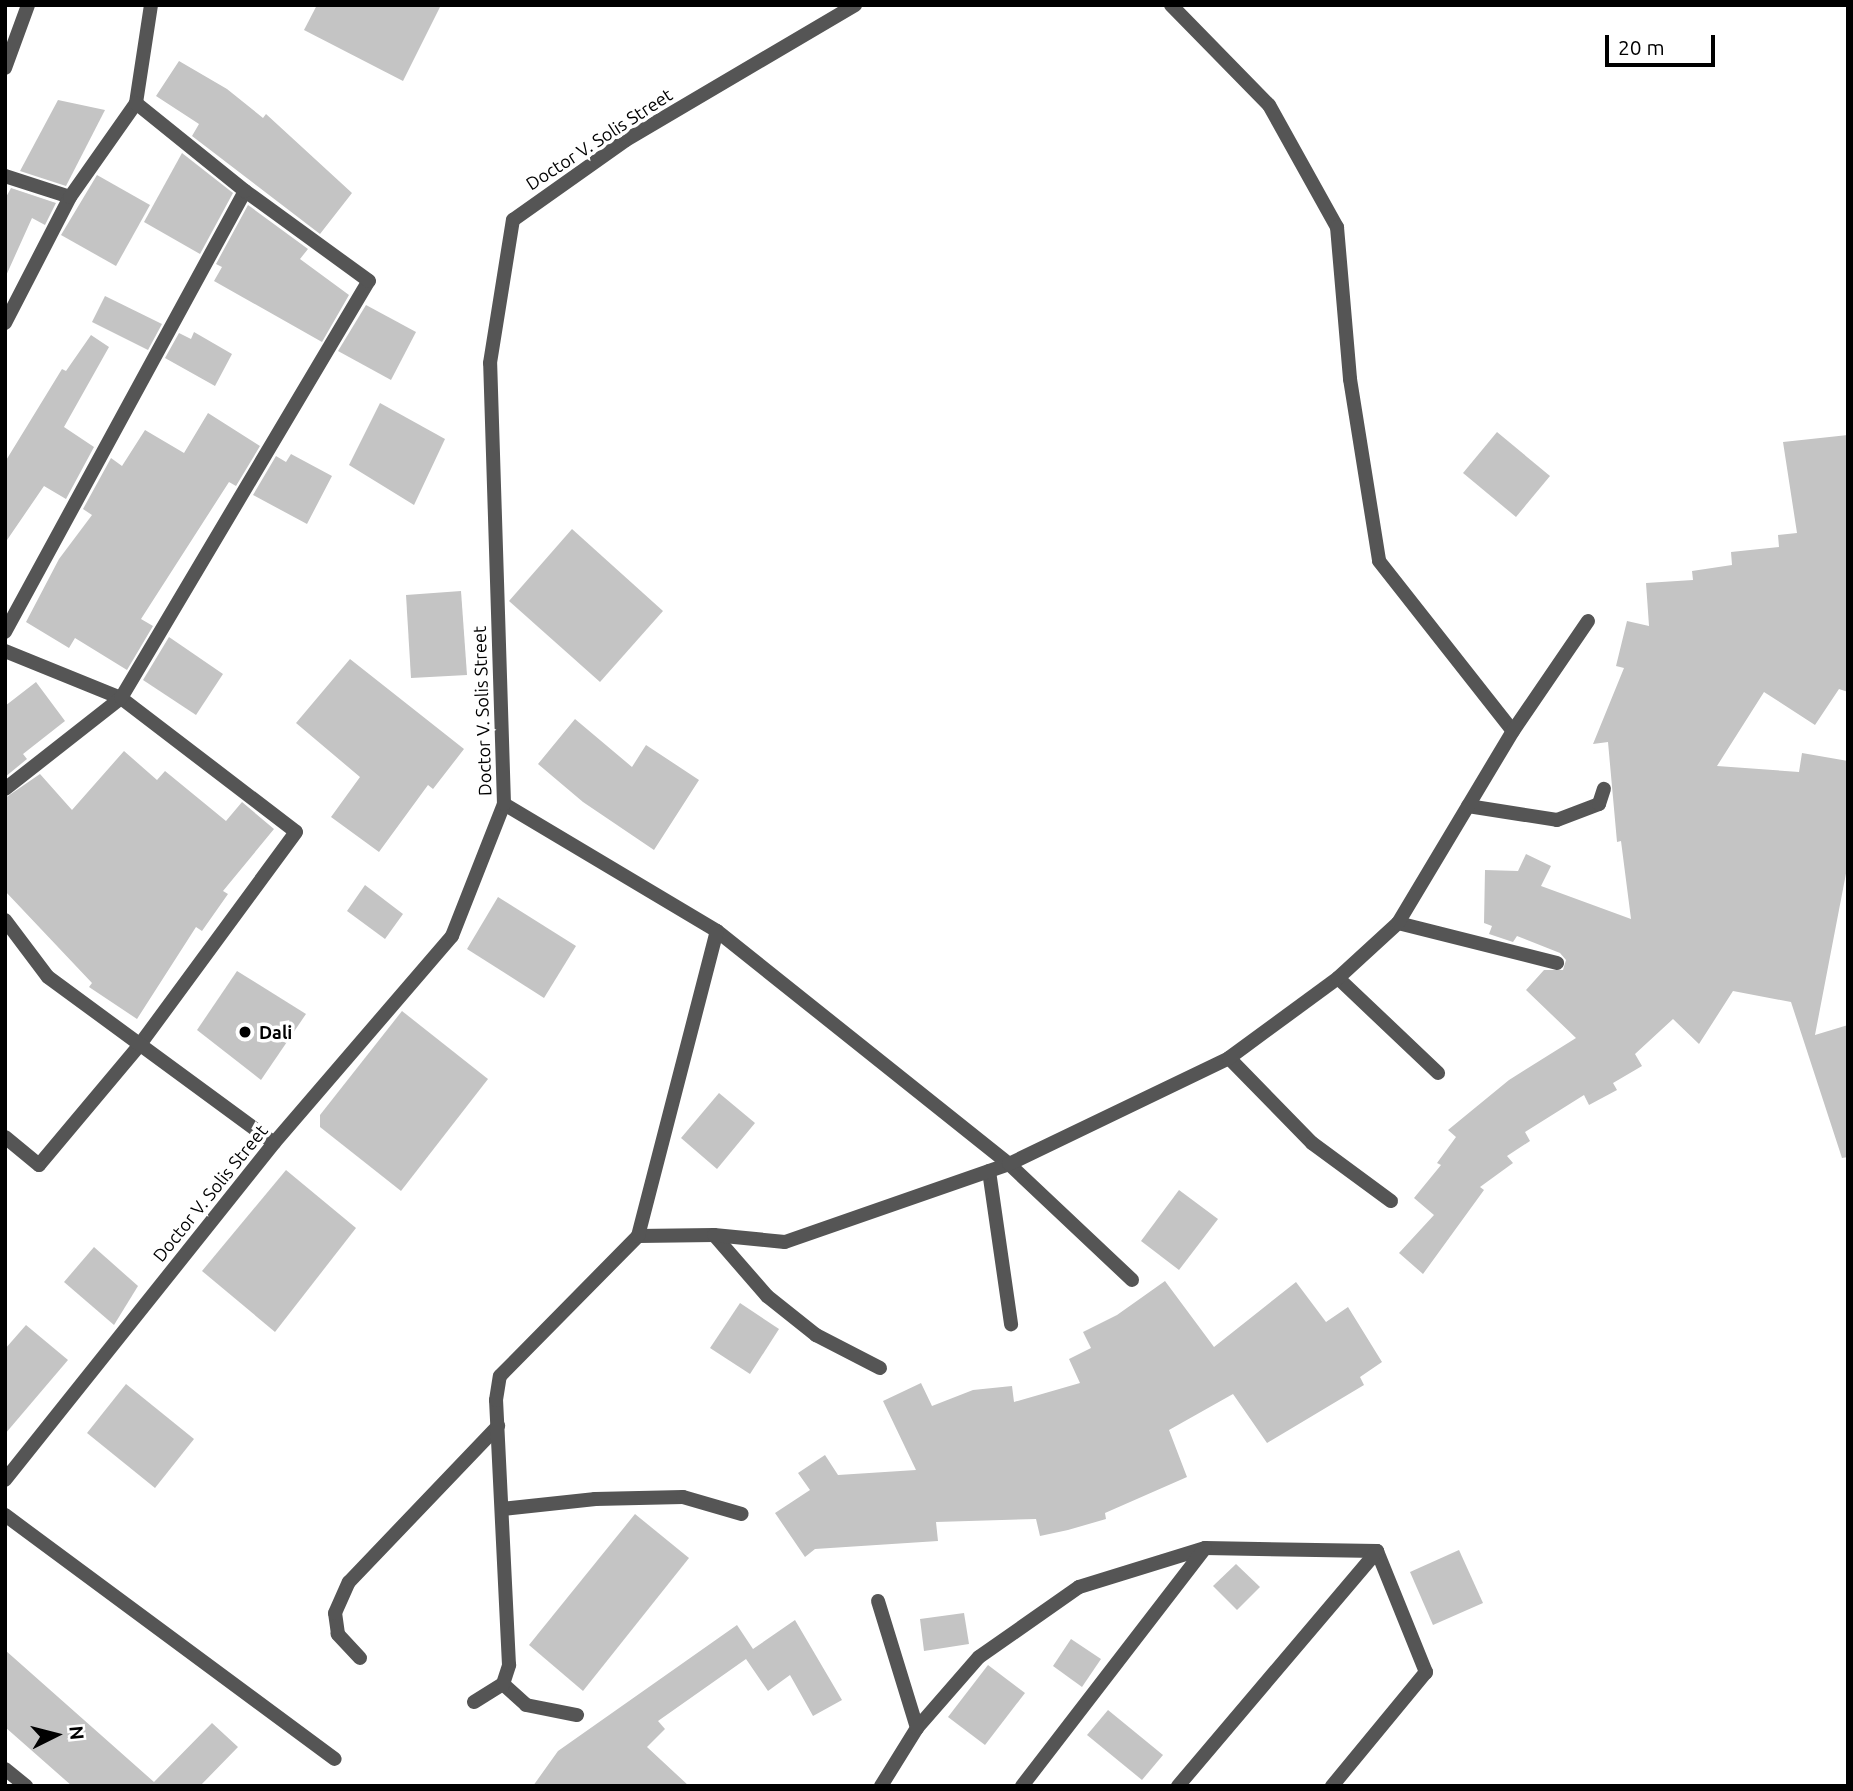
<!DOCTYPE html>
<html>
<head>
<meta charset="utf-8">
<style>
	body { margin:0 }
	#map { position:relative; width:1853px; height:1791px; overflow:hidden; background:#fff; font-family:Ubuntu,sans-serif }
	div>[style] { position:absolute }
	[style*='--x'] { left:calc(var(--x)*1px); top:calc(var(--y)*1px); width:calc(var(--w)*1px); rotate:calc(var(--a)*1deg) }
	.building>* { inset:0; background:#c4c4c4 }
	.minor>* { height:14px; margin:-7px; padding:0 7px; transform-origin:7px; border-radius:7px; background:#555 }
	.tertiary>* { height:14px; margin:-7px; padding:0 7px; transform-origin:7px; border-radius:7px; background:#555 }
	.dots>* { width:19px; height:19px; translate:-50% -50%; box-sizing:border-box; border:4px solid #fff; border-radius:50% }
	span { translate:-50% -50%; white-space:nowrap; text-align:center; line-height:1.15; -webkit-text-stroke:7px #fff; paint-order:stroke }
	.street-label { font-size:18px; color:#000 }
	.poi-label { font-size:18px; color:#000; font-weight:700 }
	.left { translate:0 -50%; text-align:left }
	.frame { position:absolute; inset:0; border:7px solid #000; pointer-events:none }
	.north { position:absolute; left:21px; top:1700px; width:70px; height:70px; -webkit-text-stroke:5px #fff; paint-order:stroke; rotate:84deg; font-size:19px; font-weight:700; line-height:28px; text-align:center; color:#000 }
	.north::after { content:''; display:block; margin:auto; width:24px; height:32px; background:#000; clip-path:polygon(50% 0,100% 100%,50% 72%,0 100%) }
	.scale { position:absolute; left:1605px; top:35px; width:110px; height:32px; box-sizing:border-box; border:4px solid #000; border-top:0; padding-left:9px; font-size:21px; line-height:24px; white-space:nowrap; color:#000; -webkit-text-stroke:5px #fff; paint-order:stroke }
</style>
</head>
<body>
<div id="map">
	<div class="building">
		<div style="clip-path:polygon(317px 5px,441px 5px,403px 81px,304px 30px)"></div>
		<div style="clip-path:polygon(179px 61px,227px 89px,263px 118px,266px 114px,352px 193px,320px 234px,192px 136px,199px 124px,156px 96px)"></div>
		<div style="clip-path:polygon(58px 100px,105px 110px,66px 186px,20px 171px)"></div>
		<div style="clip-path:polygon(182px 153px,233px 193px,200px 254px,144px 222px)"></div>
		<div style="clip-path:polygon(97px 175px,150px 205px,116px 266px,61px 235px)"></div>
		<div style="clip-path:polygon(11px 188px,56px 203px,45px 225px,32px 218px,5px 278px,5px 199px)"></div>
		<div style="clip-path:polygon(248px 205px,308px 249px,300px 259px,349px 295px,322px 342px,214px 281px,222px 267px,216px 264px)"></div>
		<div style="clip-path:polygon(105px 296px,162px 324px,148px 350px,92px 322px)"></div>
		<div style="clip-path:polygon(366px 305px,416px 332px,391px 380px,338px 351px)"></div>
		<div style="clip-path:polygon(194px 332px,232px 354px,215px 386px,165px 358px,179px 333px,191px 339px)"></div>
		<div style="clip-path:polygon(91px 335px,109px 347px,64px 427px,94px 447px,66px 499px,44px 486px,5px 543px,5px 462px,62px 369px,66px 371px)"></div>
		<div style="clip-path:polygon(380px 403px,445px 439px,414px 505px,349px 465px)"></div>
		<div style="clip-path:polygon(208px 413px,260px 446px,236px 486px,229px 482px,141px 619px,153px 626px,127px 670px,75px 638px,69px 648px,26px 622px,59px 559px,92px 515px,83px 509px,111px 458px,122px 466px,145px 430px,184px 453px)"></div>
		<div style="clip-path:polygon(1497px 432px,1550px 476px,1516px 517px,1463px 473px)"></div>
		<div style="clip-path:polygon(1848px 435px,1848px 692px,1839px 689px,1815px 725px,1764px 692px,1717px 766px,1799px 772px,1802px 753px,1848px 761px,1848px 863px,1815px 1035px,1848px 1025px,1848px 1157px,1842px 1158px,1791px 1002px,1733px 991px,1699px 1044px,1673px 1019px,1635px 1054px,1642px 1066px,1613px 1083px,1617px 1090px,1589px 1105px,1584px 1095px,1525px 1132px,1530px 1141px,1507px 1156px,1513px 1163px,1480px 1187px,1484px 1190px,1423px 1274px,1399px 1253px,1434px 1215px,1414px 1198px,1441px 1165px,1437px 1163px,1456px 1137px,1448px 1130px,1509px 1080px,1576px 1038px,1526px 990px,1544px 970px,1563px 970px,1566px 960px,1560px 953px,1517px 936px,1513px 942px,1489px 934px,1492px 926px,1484px 923px,1485px 870px,1518px 871px,1526px 854px,1551px 866px,1541px 886px,1631px 919px,1621px 841px,1617px 842px,1608px 742px,1593px 744px,1624px 668px,1616px 666px,1627px 621px,1649px 626px,1646px 583px,1693px 580px,1692px 571px,1732px 565px,1731px 552px,1779px 547px,1778px 535px,1797px 533px,1783px 442px)"></div>
		<div style="clip-path:polygon(291px 454px,332px 476px,307px 524px,253px 495px,276px 456px,286px 462px)"></div>
		<div style="clip-path:polygon(572px 529px,663px 611px,600px 682px,509px 601px)"></div>
		<div style="clip-path:polygon(461px 591px,467px 675px,411px 678px,406px 595px)"></div>
		<div style="clip-path:polygon(169px 637px,223px 674px,196px 715px,143px 680px)"></div>
		<div style="clip-path:polygon(350px 659px,464px 749px,433px 789px,428px 785px,379px 852px,331px 817px,360px 777px,296px 723px)"></div>
		<div style="clip-path:polygon(36px 682px,65px 721px,23px 754px,27px 759px,5px 777px,5px 706px)"></div>
		<div style="clip-path:polygon(575px 719px,632px 767px,646px 745px,699px 780px,654px 850px,583px 802px,538px 764px)"></div>
		<div style="clip-path:polygon(124px 751px,157px 780px,165px 771px,226px 821px,242px 802px,274px 829px,223px 891px,228px 894px,202px 931px,196px 927px,137px 1019px,89px 987px,92px 983px,5px 891px,5px 798px,40px 774px,72px 810px)"></div>
		<div style="clip-path:polygon(365px 885px,403px 914px,385px 939px,347px 911px)"></div>
		<div style="clip-path:polygon(498px 897px,576px 946px,544px 998px,467px 949px)"></div>
		<div style="clip-path:polygon(237px 971px,306px 1014px,261px 1080px,197px 1030px)"></div>
		<div style="clip-path:polygon(402px 1011px,488px 1079px,401px 1191px,320px 1127px,320px 1115px)"></div>
		<div style="clip-path:polygon(719px 1093px,755px 1123px,717px 1169px,681px 1138px)"></div>
		<div style="clip-path:polygon(286px 1170px,356px 1228px,275px 1332px,202px 1271px)"></div>
		<div style="clip-path:polygon(1179px 1190px,1218px 1219px,1179px 1270px,1141px 1241px)"></div>
		<div style="clip-path:polygon(94px 1247px,138px 1286px,114px 1325px,64px 1282px)"></div>
		<div style="clip-path:polygon(1165px 1281px,1214px 1347px,1296px 1282px,1326px 1322px,1348px 1307px,1382px 1362px,1360px 1377px,1364px 1385px,1267px 1443px,1233px 1394px,1169px 1430px,1187px 1477px,1105px 1513px,1106px 1519px,1068px 1530px,1040px 1536px,1036px 1519px,936px 1522px,938px 1541px,815px 1549px,805px 1557px,775px 1513px,810px 1490px,798px 1473px,825px 1455px,838px 1475px,916px 1470px,883px 1401px,921px 1383px,932px 1406px,973px 1390px,1012px 1386px,1014px 1402px,1080px 1383px,1069px 1359px,1091px 1348px,1083px 1332px,1117px 1315px)"></div>
		<div style="clip-path:polygon(740px 1303px,779px 1329px,750px 1374px,710px 1348px)"></div>
		<div style="clip-path:polygon(26px 1325px,68px 1360px,5px 1434px,5px 1349px)"></div>
		<div style="clip-path:polygon(126px 1384px,194px 1439px,155px 1488px,87px 1433px)"></div>
		<div style="clip-path:polygon(635px 1514px,689px 1558px,583px 1691px,529px 1645px)"></div>
		<div style="clip-path:polygon(1459px 1550px,1483px 1603px,1433px 1625px,1410px 1572px)"></div>
		<div style="clip-path:polygon(1236px 1564px,1260px 1587px,1237px 1610px,1213px 1586px)"></div>
		<div style="clip-path:polygon(964px 1613px,969px 1644px,924px 1651px,920px 1619px)"></div>
		<div style="clip-path:polygon(795px 1620px,842px 1700px,813px 1716px,790px 1675px,768px 1691px,746px 1659px,658px 1721px,665px 1729px,647px 1747px,689px 1786px,533px 1786px,558px 1751px,737px 1625px,753px 1649px)"></div>
		<div style="clip-path:polygon(1071px 1639px,1101px 1659px,1082px 1687px,1053px 1666px)"></div>
		<div style="clip-path:polygon(5px 1650px,154px 1782px,212px 1723px,238px 1747px,200px 1786px,72px 1786px,5px 1727px)"></div>
		<div style="clip-path:polygon(988px 1665px,1025px 1693px,985px 1745px,948px 1717px)"></div>
		<div style="clip-path:polygon(1108px 1710px,1163px 1755px,1142px 1780px,1087px 1735px)"></div>
	</div>
	<div class="minor">
		<div style="--x:1171;--y:5;--w:140;--a:45.6"></div>
		<div style="--x:1269;--y:105;--w:140;--a:60.9"></div>
		<div style="--x:1337;--y:227;--w:153;--a:85.1"></div>
		<div style="--x:1350;--y:379;--w:184;--a:80.9"></div>
		<div style="--x:1379;--y:561;--w:216;--a:51.8"></div>
		<div style="--x:5;--y:68;--w:67;--a:-69.9"></div>
		<div style="--x:5;--y:176;--w:68;--a:17.9"></div>
		<div style="--x:5;--y:323;--w:142;--a:-62.7"></div>
		<div style="--x:70;--y:197;--w:115;--a:-54.9"></div>
		<div style="--x:136;--y:103;--w:99;--a:-81.3"></div>
		<div style="--x:5;--y:632;--w:502;--a:-61.44"></div>
		<div style="--x:5;--y:651;--w:125;--a:22.1"></div>
		<div style="--x:121;--y:698;--w:220;--a:37.4"></div>
		<div style="--x:296;--y:832;--w:267;--a:126.3"></div>
		<div style="--x:138;--y:1047;--w:154;--a:130"></div>
		<div style="--x:39;--y:1165;--w:44;--a:-140.5"></div>
		<div style="--x:5;--y:789;--w:147;--a:-38.1"></div>
		<div style="--x:121;--y:698;--w:485;--a:-59.3"></div>
		<div style="--x:369;--y:281;--w:153;--a:-144"></div>
		<div style="--x:245;--y:191;--w:140;--a:-141.1"></div>
		<div style="--x:504;--y:804;--w:248;--a:30.8"></div>
		<div style="--x:717;--y:931;--w:374;--a:38.6"></div>
		<div style="--x:1009;--y:1164;--w:169;--a:43.3"></div>
		<div style="--x:1468;--y:806;--w:90;--a:8.9"></div>
		<div style="--x:1557;--y:820;--w:45;--a:-20.9"></div>
		<div style="--x:1599;--y:804;--w:16;--a:-72"></div>
		<div style="--x:5;--y:920;--w:71;--a:53"></div>
		<div style="--x:48;--y:977;--w:280;--a:36.3"></div>
		<div style="--x:1398;--y:923;--w:164;--a:14.1"></div>
		<div style="--x:1338;--y:978;--w:138;--a:43.5"></div>
		<div style="--x:1229;--y:1058;--w:119;--a:45.7"></div>
		<div style="--x:1312;--y:1143;--w:98;--a:36.3"></div>
		<div style="--x:989;--y:1171;--w:155;--a:81.8"></div>
		<div style="--x:714;--y:1235;--w:81;--a:49"></div>
		<div style="--x:767;--y:1296;--w:63;--a:38.5"></div>
		<div style="--x:816;--y:1335;--w:72;--a:27.3"></div>
		<div style="--x:638;--y:1236;--w:76;--a:-0.8"></div>
		<div style="--x:714;--y:1235;--w:71;--a:5.6"></div>
		<div style="--x:785;--y:1242;--w:237;--a:-19.2"></div>
		<div style="--x:1009;--y:1164;--w:244;--a:-25.7"></div>
		<div style="--x:1229;--y:1058;--w:135;--a:-36.3"></div>
		<div style="--x:1338;--y:978;--w:81;--a:-42.5"></div>
		<div style="--x:1398;--y:923;--w:224;--a:-59.1"></div>
		<div style="--x:1513;--y:731;--w:133;--a:-55.7"></div>
		<div style="--x:502;--y:1509;--w:94;--a:-6.1"></div>
		<div style="--x:595;--y:1499;--w:88;--a:-1.3"></div>
		<div style="--x:683;--y:1497;--w:61;--a:16.1"></div>
		<div style="--x:5;--y:1515;--w:410;--a:36.5"></div>
		<div style="--x:878;--y:1601;--w:133;--a:72.9"></div>
		<div style="--x:360;--y:1658;--w:33;--a:-133"></div>
		<div style="--x:338;--y:1634;--w:21;--a:-98"></div>
		<div style="--x:335;--y:1613;--w:34;--a:-66"></div>
		<div style="--x:349;--y:1582;--w:216;--a:-46.3"></div>
		<div style="--x:503;--y:1684;--w:31;--a:42"></div>
		<div style="--x:526;--y:1705;--w:52;--a:11.1"></div>
		<div style="--x:474;--y:1702;--w:34;--a:-32"></div>
		<div style="--x:503;--y:1684;--w:20;--a:-72"></div>
		<div style="--x:509;--y:1665;--w:265;--a:-92.8"></div>
		<div style="--x:496;--y:1400;--w:24;--a:-81"></div>
		<div style="--x:500;--y:1376;--w:197;--a:-45.4"></div>
		<div style="--x:638;--y:1236;--w:315;--a:-75.5"></div>
		<div style="--x:881;--y:1786;--w:68;--a:-58.2"></div>
		<div style="--x:917;--y:1728;--w:94;--a:-48.9"></div>
		<div style="--x:979;--y:1657;--w:122;--a:-35"></div>
		<div style="--x:1079;--y:1587;--w:132;--a:-17.2"></div>
		<div style="--x:1205;--y:1548;--w:172;--a:1"></div>
		<div style="--x:1377;--y:1551;--w:131;--a:68"></div>
		<div style="--x:1426;--y:1672;--w:148;--a:129.5"></div>
		<div style="--x:1022;--y:1786;--w:300;--a:-52.4"></div>
		<div style="--x:1178;--y:1786;--w:308;--a:-49.7"></div>
	</div>
	<div class="tertiary">
		<div style="--x:5;--y:1480;--w:431;--a:-51.4"></div>
		<div style="--x:274;--y:1143;--w:273;--a:-49.3"></div>
		<div style="--x:452;--y:936;--w:142;--a:-68.5"></div>
		<div style="--x:504;--y:804;--w:441;--a:-91.8"></div>
		<div style="--x:490;--y:363;--w:145;--a:-80.9"></div>
		<div style="--x:513;--y:220;--w:138;--a:-35.3"></div>
		<div style="--x:626;--y:140;--w:266;--a:-30.5"></div>
		<div style="--x:5;--y:1769;--w:27;--a:39"></div>
	</div>
	<div class="dots">
		<div style="left:245px;top:1032px;background:#000"></div>
	</div>
	<div class="street-label">
		<span style="left:599px;top:139px;rotate:-33deg">Doctor V. Solis Street</span>
		<span style="left:482px;top:711px;rotate:-92deg">Doctor V. Solis Street</span>
		<span style="left:210px;top:1193px;rotate:-51deg">Doctor V. Solis Street</span>
	</div>
	<div class="poi-label">
		<span class="left" style="left:259px;top:1032px">Dali</span>
	</div>
	<div class="frame"></div>
	<div class="north">N</div>
	<div class="scale">20 m</div>
</div>
</body>
</html>
